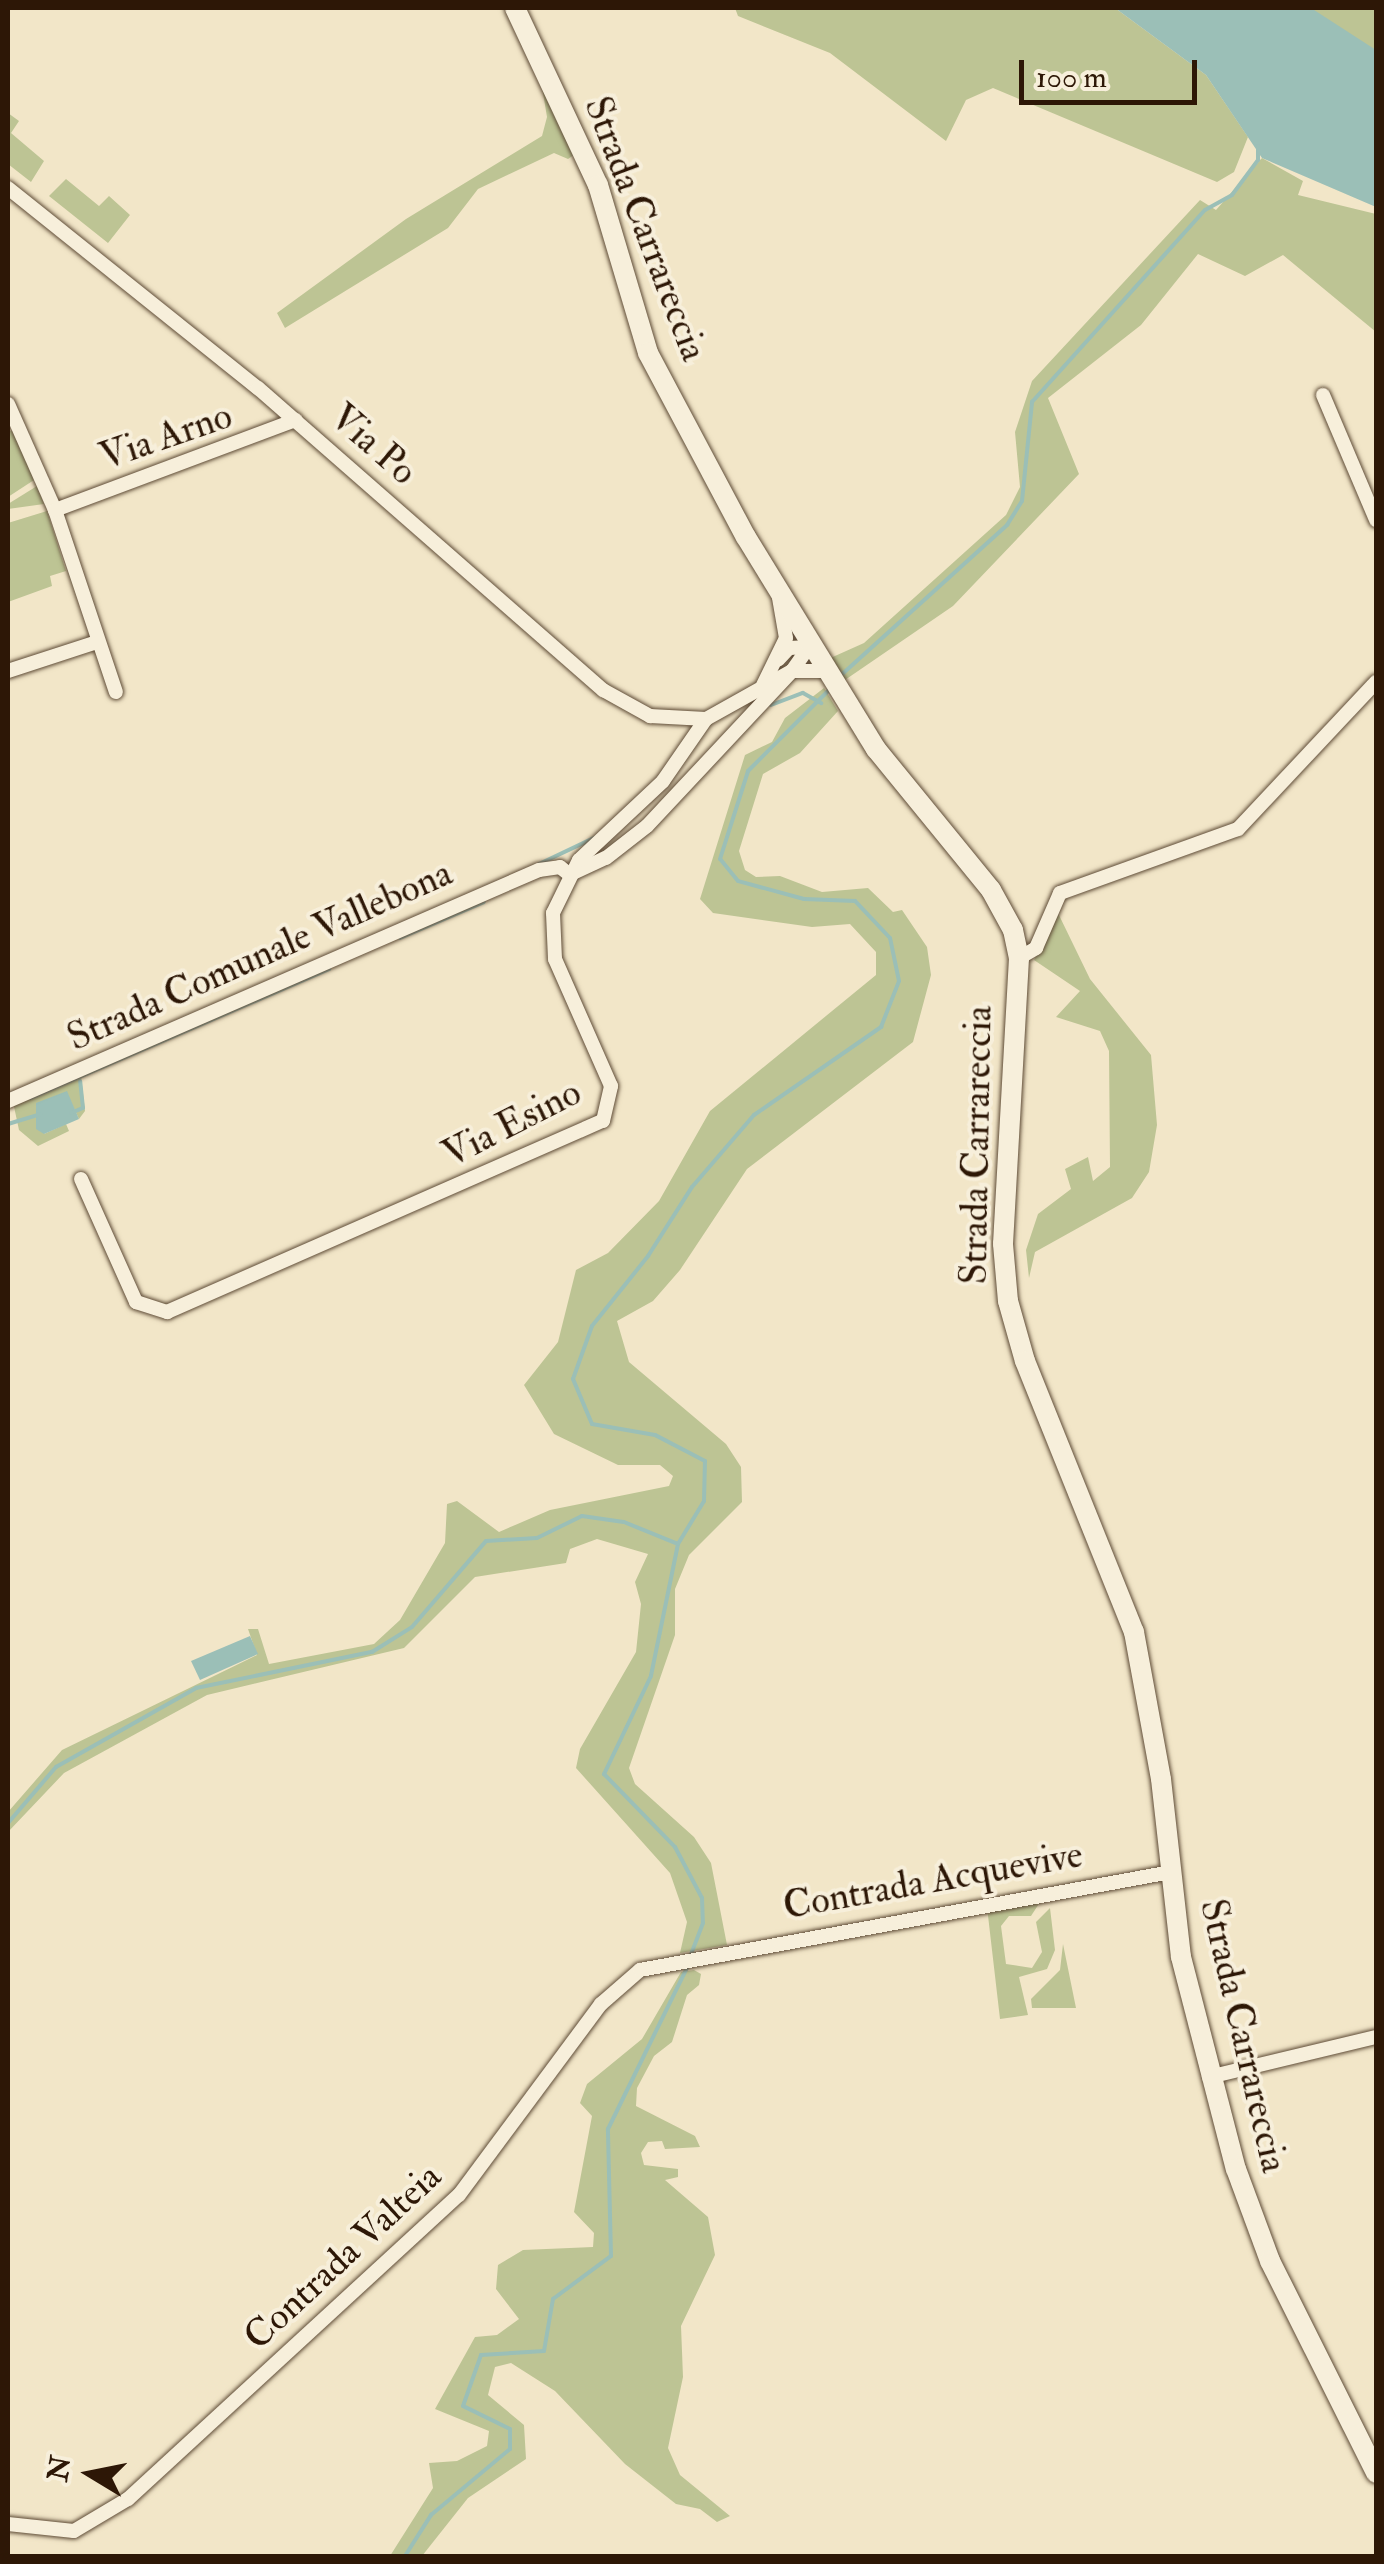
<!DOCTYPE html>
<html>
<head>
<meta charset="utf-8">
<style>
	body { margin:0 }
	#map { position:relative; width:1384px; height:2564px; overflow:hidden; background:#f2e6c8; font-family:"IM FELL Double Pica",serif }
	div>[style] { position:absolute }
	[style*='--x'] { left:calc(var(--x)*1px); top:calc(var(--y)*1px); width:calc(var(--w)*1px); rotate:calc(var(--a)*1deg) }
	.green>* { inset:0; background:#bdc494 }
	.water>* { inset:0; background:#9bbfb7 }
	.stream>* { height:4px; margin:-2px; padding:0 2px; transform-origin:2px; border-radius:2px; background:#9bbfb7 }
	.roads { filter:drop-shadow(0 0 2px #5e4b36) drop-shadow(0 0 2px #5e4b36) }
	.minor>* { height:14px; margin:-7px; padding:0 7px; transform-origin:7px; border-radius:7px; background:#f7efdb }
	.secondary>* { height:20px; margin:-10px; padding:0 10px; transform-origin:10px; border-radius:10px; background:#f7efdb }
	span { translate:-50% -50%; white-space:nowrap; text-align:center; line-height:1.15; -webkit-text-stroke:8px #f7efdb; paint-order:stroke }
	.street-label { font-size:38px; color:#2d1706 }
	.frame { position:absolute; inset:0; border:10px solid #2d1706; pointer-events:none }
	.north { position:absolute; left:40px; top:2424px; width:100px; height:100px; -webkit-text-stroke:8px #f7efdb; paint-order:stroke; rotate:280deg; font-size:28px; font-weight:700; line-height:40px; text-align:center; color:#2d1706 }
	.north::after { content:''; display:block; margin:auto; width:35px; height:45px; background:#2d1706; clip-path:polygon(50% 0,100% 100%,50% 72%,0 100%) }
	.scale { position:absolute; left:1019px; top:60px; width:178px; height:45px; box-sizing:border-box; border:5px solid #2d1706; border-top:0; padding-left:12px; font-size:30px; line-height:35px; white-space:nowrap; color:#2d1706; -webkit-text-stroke:8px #f7efdb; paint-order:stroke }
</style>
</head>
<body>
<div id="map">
	<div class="green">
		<div style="clip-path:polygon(735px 8px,1115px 8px,1206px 75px,1248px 137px,1234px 172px,1217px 182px,993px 88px,966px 100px,946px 141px,830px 53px,738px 16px)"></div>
		<div style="clip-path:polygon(1307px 8px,1376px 8px,1376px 52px)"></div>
		<div style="clip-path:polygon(541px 81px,578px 152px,568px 159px,554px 153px,478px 189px,448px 228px,285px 328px,277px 313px,406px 219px,542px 136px,547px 117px)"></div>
		<div style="clip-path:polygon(8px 113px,19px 121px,11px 133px,44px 161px,31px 182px,8px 164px)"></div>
		<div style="clip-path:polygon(1262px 158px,1303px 181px,1298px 195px,1376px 214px,1376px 332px,1283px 255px,1245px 276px,1198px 254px,1141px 325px,1048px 398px,1079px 474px,953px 606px,842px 682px,826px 660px,864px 643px,1006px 515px,1020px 487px,1015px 432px,1032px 381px,1200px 200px,1216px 210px)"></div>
		<div style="clip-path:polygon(66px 179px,99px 206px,109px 196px,130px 215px,108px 243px,49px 196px)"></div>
		<div style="clip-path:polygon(13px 430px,34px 480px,8px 497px,8px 432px)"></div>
		<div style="clip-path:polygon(37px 486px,44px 504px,8px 509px,8px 504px)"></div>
		<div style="clip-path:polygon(47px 511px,66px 571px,50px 576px,52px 586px,8px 602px,8px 523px)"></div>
		<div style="clip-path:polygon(824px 688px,838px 711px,800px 753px,763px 774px,739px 851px,745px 870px,756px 877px,780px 876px,822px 892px,868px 888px,893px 912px,902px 910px,927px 947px,931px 975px,913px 1042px,747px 1169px,680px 1270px,653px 1301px,617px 1321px,629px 1362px,726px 1444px,741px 1467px,742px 1502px,689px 1555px,675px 1589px,675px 1635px,629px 1768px,635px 1784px,694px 1837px,711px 1863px,727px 1945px,680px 1953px,687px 1922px,670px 1873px,576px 1768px,580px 1749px,636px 1652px,641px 1604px,635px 1582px,648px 1554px,597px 1539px,570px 1549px,566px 1563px,475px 1577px,404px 1648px,207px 1695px,64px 1773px,8px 1832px,8px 1812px,62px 1750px,257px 1655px,248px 1629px,258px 1629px,269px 1664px,374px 1644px,400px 1620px,445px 1543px,447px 1504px,457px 1501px,499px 1532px,550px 1510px,669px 1486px,673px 1476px,660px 1465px,618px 1465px,554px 1434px,524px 1385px,558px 1342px,576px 1270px,608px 1253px,659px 1201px,710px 1111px,876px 975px,876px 952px,850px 924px,812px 927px,713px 913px,700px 899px,745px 755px,772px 742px,785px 718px)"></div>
		<div style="clip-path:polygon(1057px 911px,1090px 979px,1151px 1055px,1157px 1125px,1149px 1172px,1132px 1198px,1035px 1252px,1029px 1278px,1026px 1250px,1038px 1214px,1071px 1189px,1065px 1169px,1088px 1157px,1093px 1181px,1110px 1167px,1109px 1051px,1100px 1031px,1056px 1017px,1080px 991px,1034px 960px)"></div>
		<div style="clip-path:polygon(81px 1076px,85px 1111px,79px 1119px,66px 1092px,44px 1134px,66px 1124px,69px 1131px,38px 1146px,19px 1130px,13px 1102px)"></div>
		<div style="clip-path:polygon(1044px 1896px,1031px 1916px,1009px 1916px,1001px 1926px,1006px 1964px,1032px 1968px,1042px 1952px,1036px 1922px,1050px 1908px,1055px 1950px,1047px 1969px,1019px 1977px,1028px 2015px,1000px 2019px,987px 1907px)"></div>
		<div style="clip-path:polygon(1063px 1944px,1076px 2008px,1032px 2008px,1031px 1999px,1060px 1970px)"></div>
		<div style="clip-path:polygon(694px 1970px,701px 1974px,699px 1985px,687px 1995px,672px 2042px,654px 2056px,637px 2088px,636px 2106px,695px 2136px,700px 2147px,665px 2149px,662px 2141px,648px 2142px,641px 2153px,644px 2165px,678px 2169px,678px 2177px,665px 2180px,708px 2217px,715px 2255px,681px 2326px,683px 2377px,668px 2448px,680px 2475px,730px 2516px,717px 2522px,700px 2509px,676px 2504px,625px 2464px,555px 2391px,511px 2363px,495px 2367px,488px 2395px,524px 2425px,526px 2459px,468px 2498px,422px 2556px,390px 2556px,433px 2488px,429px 2463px,457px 2461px,487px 2446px,489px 2431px,435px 2409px,475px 2337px,497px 2335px,519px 2319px,496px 2289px,498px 2265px,523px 2250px,593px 2247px,594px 2233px,574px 2212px,592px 2116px,580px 2103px,587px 2084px,642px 2039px,681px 1972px)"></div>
	</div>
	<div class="water">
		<div style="clip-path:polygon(1115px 8px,1311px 8px,1376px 50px,1376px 207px,1262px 158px,1206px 75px)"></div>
		<div style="clip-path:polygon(67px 1091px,79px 1119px,44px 1134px,36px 1129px,36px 1103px)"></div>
		<div style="clip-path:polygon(250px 1636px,258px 1654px,200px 1680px,191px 1661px)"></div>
	</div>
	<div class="stream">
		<div style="--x:839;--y:677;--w:227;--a:-42.1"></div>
		<div style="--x:1007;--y:525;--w:28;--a:-58"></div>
		<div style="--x:1022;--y:501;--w:100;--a:-84.2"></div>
		<div style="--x:1032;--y:402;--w:258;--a:-48"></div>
		<div style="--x:1205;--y:210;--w:31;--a:-29"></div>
		<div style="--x:1232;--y:195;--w:44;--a:-53.4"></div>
		<div style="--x:1258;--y:160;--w:14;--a:-90"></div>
		<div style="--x:771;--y:705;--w:34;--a:-21"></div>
		<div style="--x:803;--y:693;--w:21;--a:29"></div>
		<div style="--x:539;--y:864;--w:61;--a:-25.3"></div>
		<div style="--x:400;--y:938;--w:91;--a:-23.2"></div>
		<div style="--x:31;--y:1098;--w:325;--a:-23.4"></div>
		<div style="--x:71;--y:1113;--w:13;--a:-23"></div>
		<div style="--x:83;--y:1108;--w:27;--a:-96"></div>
		<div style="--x:8;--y:1124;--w:34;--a:-17"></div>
		<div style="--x:678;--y:1544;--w:135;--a:101.6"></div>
		<div style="--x:651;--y:1676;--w:109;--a:115.6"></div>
		<div style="--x:604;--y:1774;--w:102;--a:45.8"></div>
		<div style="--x:675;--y:1847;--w:58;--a:62.1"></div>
		<div style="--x:702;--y:1898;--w:25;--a:88"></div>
		<div style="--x:703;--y:1923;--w:36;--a:111"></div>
		<div style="--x:8;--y:1823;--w:74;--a:-49.4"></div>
		<div style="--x:56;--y:1767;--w:161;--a:-29.4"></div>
		<div style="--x:196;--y:1688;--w:180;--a:-11.6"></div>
		<div style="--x:372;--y:1652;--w:47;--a:-32"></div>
		<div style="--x:412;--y:1627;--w:113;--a:-49.3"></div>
		<div style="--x:486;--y:1541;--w:51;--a:-3.4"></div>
		<div style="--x:537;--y:1538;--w:50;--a:-26.1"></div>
		<div style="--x:582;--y:1516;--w:42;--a:8.1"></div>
		<div style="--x:624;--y:1522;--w:58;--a:22.2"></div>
		<div style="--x:678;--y:1544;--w:50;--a:-58.8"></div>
		<div style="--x:704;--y:1501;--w:40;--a:-88.6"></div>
		<div style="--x:705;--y:1461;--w:56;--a:-152.5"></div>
		<div style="--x:655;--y:1435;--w:64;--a:-170.1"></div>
		<div style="--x:592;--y:1424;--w:49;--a:-112.9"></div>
		<div style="--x:573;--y:1379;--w:56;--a:-70.3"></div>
		<div style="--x:592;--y:1326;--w:90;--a:-51.3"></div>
		<div style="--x:648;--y:1256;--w:82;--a:-57.5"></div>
		<div style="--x:692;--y:1187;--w:95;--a:-49.3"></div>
		<div style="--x:754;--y:1115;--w:155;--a:-34.7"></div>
		<div style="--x:881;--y:1027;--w:49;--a:-68.6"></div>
		<div style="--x:899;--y:981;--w:44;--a:-101.8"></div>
		<div style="--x:890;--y:938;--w:51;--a:-133.4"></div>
		<div style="--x:855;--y:901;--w:51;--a:-177.8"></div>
		<div style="--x:804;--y:899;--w:68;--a:-164.7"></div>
		<div style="--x:738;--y:881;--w:28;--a:-129"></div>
		<div style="--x:720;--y:859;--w:92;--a:-72.3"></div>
		<div style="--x:748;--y:771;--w:117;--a:-45"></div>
		<div style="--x:405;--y:2556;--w:49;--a:-57.6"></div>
		<div style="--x:431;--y:2515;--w:103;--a:-39.9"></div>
		<div style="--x:510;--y:2449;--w:20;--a:-90"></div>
		<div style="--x:510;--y:2429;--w:52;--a:-153.9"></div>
		<div style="--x:463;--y:2406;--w:54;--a:-70.6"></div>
		<div style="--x:481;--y:2355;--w:63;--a:-3.6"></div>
		<div style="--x:544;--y:2351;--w:53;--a:-80.2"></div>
		<div style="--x:553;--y:2299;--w:72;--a:-36.6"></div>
		<div style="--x:611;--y:2256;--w:127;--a:-91.4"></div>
		<div style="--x:608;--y:2129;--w:182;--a:-63.9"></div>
	</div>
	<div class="roads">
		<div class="minor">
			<div style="--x:8;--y:188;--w:320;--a:38.7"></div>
			<div style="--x:258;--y:388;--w:459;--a:41.2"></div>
			<div style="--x:603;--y:690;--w:54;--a:29"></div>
			<div style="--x:650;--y:716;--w:56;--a:3.1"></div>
			<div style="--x:706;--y:719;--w:98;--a:-29.2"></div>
			<div style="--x:792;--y:671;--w:29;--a:-55"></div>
			<div style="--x:809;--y:647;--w:20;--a:177"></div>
			<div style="--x:789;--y:648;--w:16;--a:133"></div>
			<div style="--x:1323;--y:395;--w:136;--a:67"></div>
			<div style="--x:8;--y:404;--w:116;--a:66.1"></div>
			<div style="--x:55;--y:510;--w:192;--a:71.5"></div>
			<div style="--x:55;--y:510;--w:257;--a:-20.5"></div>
			<div style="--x:8;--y:671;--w:94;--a:-18"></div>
			<div style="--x:763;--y:685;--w:52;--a:-63.9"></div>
			<div style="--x:786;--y:638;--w:41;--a:-99.9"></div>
			<div style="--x:571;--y:874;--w:38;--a:-25"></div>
			<div style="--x:606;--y:858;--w:52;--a:-38"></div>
			<div style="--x:647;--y:826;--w:212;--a:-46.9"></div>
			<div style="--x:792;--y:671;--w:32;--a:0"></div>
			<div style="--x:1019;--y:958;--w:20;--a:-30"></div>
			<div style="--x:1036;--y:948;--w:60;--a:-66.4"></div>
			<div style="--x:1060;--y:893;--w:189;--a:-19.8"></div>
			<div style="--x:1238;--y:829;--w:202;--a:-46.8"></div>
			<div style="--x:8;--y:1101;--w:579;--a:-23.51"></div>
			<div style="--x:539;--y:870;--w:21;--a:-8"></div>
			<div style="--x:560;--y:867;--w:13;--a:39"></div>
			<div style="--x:81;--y:1179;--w:135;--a:65.9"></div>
			<div style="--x:136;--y:1302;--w:33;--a:18"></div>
			<div style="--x:167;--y:1312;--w:476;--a:-23.7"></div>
			<div style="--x:603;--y:1121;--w:36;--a:-77"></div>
			<div style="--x:611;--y:1086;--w:139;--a:-113.8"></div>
			<div style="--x:555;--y:959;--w:46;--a:-92.5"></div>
			<div style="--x:553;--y:913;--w:59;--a:-63.9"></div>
			<div style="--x:579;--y:860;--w:115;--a:-43.2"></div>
			<div style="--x:663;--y:781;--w:75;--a:-55.3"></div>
			<div style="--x:1209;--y:2077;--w:172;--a:-13.5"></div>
			<div style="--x:8;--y:2524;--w:66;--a:6.1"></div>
			<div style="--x:74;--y:2531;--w:63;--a:-30.7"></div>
			<div style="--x:128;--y:2499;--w:449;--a:-42.6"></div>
			<div style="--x:459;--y:2195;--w:238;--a:-53.4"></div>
			<div style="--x:601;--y:2004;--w:52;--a:-41.1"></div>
			<div style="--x:640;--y:1970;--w:540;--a:-10.46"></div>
		</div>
		<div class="secondary">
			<div style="--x:515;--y:8;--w:195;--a:64.9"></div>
			<div style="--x:598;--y:185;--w:175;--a:73.4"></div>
			<div style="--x:648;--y:353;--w:208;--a:62"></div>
			<div style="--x:746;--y:537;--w:249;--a:58.5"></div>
			<div style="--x:876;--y:749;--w:182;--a:50.8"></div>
			<div style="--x:991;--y:890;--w:46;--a:61.2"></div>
			<div style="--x:1013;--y:930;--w:29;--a:78"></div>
			<div style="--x:1019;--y:958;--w:286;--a:93.2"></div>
			<div style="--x:1003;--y:1244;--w:57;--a:85"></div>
			<div style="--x:1008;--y:1301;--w:62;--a:74.2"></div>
			<div style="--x:1025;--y:1361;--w:292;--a:68.1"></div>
			<div style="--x:1134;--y:1632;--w:149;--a:79.6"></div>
			<div style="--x:1161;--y:1779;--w:179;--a:83.6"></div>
			<div style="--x:1181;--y:1957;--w:219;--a:75.5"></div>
			<div style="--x:1236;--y:2169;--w:98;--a:69.7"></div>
			<div style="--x:1270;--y:2261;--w:237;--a:63.4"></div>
		</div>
	</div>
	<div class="street-label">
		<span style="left:645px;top:229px;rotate:69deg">Strada Carrareccia</span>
		<span style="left:166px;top:437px;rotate:-19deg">Via Arno</span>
		<span style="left:373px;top:445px;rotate:41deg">Via Po</span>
		<span style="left:260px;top:956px;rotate:-24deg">Strada Comunale Vallebona</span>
		<span style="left:512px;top:1124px;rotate:-27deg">Via Esino</span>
		<span style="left:977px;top:1145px;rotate:-89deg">Strada Carrareccia</span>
		<span style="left:933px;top:1881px;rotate:-10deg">Contrada Acquevive</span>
		<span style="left:1243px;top:2036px;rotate:77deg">Strada Carrareccia</span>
		<span style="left:343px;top:2257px;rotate:-43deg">Contrada Valteia</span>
	</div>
	<div class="frame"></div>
	<div class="north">N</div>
	<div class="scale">100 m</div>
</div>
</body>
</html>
